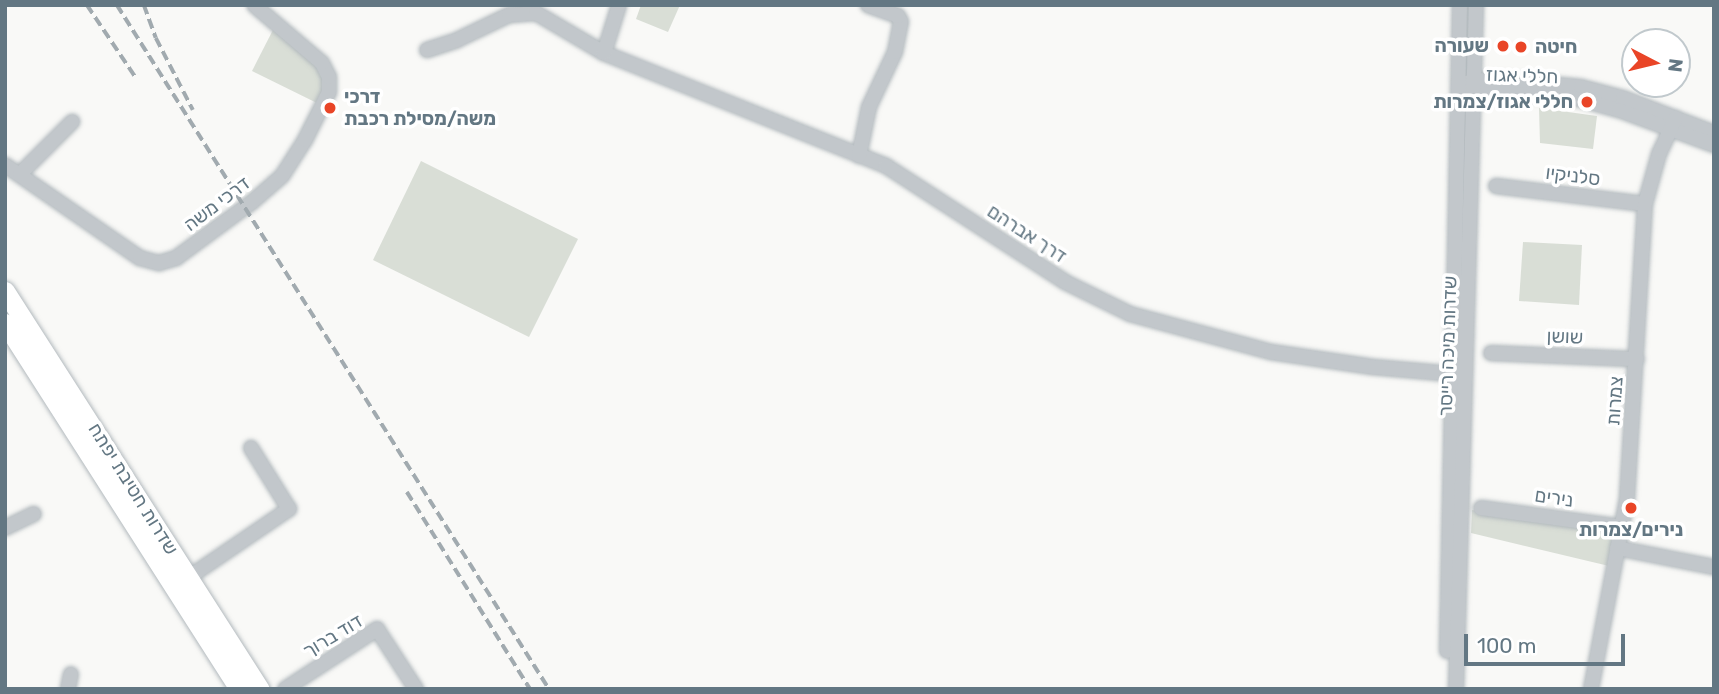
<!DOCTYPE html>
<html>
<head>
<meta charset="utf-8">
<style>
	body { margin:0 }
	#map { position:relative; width:1719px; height:694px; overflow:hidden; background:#f9f9f7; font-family:Rubik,"Noto Sans Hebrew",sans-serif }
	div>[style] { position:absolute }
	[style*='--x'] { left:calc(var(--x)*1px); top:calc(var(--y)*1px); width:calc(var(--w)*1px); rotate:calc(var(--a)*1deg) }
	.green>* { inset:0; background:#d9ded6 }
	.roads { filter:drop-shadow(0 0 2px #b3babe) drop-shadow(0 0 2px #b3babe) }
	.minor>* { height:14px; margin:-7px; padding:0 7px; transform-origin:7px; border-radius:7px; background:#c2c7cb }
	.major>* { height:19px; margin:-9.5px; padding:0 9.5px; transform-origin:9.5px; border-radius:9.5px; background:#fff }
	.rail>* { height:3.5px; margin-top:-1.75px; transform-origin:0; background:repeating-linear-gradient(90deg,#a1aaaf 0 10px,transparent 0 15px) }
	.dots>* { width:19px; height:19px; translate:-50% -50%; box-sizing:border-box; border:4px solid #fff; border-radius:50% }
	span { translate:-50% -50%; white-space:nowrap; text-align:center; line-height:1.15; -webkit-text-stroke:7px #fff; paint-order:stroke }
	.poi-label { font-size:19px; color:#637783; font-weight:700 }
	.right { translate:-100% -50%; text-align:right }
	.left { translate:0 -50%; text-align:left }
	.street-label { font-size:19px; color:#637783 }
	.frame { position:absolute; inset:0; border:7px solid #637783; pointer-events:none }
	.north { position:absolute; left:1621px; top:28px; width:70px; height:70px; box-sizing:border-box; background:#fff; border:2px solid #c1c9cd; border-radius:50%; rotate:97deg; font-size:19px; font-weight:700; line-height:28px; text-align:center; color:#637783 }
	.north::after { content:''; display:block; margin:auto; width:24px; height:32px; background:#e94527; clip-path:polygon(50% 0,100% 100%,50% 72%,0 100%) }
	.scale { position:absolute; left:1464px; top:634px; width:161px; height:32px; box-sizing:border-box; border:4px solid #637783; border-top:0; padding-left:9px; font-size:21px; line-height:24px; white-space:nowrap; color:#637783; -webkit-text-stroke:5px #fff; paint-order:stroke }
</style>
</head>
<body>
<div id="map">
	<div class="green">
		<div style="clip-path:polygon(641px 5px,680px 5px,668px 32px,636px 19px)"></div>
		<div style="clip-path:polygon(276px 24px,322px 63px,323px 106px,252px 71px)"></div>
		<div style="clip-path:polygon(1539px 108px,1597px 116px,1593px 149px,1540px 143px)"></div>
		<div style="clip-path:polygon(421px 161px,578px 239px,529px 337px,373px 260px)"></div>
		<div style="clip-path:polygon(1523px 242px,1582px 245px,1579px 305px,1519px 301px)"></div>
		<div style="clip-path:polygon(1472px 510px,1616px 530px,1609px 566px,1471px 533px)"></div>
	</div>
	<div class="roads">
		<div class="minor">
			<div style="--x:427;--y:50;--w:32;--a:-18"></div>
			<div style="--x:457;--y:40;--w:58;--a:-25.7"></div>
			<div style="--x:509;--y:15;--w:27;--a:-4"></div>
			<div style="--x:536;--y:13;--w:79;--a:30.5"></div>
			<div style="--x:604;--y:53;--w:304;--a:21.8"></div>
			<div style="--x:886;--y:166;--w:213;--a:32.9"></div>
			<div style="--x:1065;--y:282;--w:72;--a:26.2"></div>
			<div style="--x:1130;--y:314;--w:146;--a:15.1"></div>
			<div style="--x:1271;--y:352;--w:103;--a:8.4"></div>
			<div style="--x:1373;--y:367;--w:80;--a:5"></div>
			<div style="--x:604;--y:53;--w:50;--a:-72.6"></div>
			<div style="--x:1467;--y:83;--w:9;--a:-21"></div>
			<div style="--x:1475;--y:80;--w:42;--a:1.4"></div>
			<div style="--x:1517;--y:81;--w:64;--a:5.4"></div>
			<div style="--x:1581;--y:87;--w:43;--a:14.7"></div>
			<div style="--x:1623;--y:98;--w:97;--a:21"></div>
			<div style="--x:1467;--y:89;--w:9;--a:27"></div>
			<div style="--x:1475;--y:93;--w:75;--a:1.5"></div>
			<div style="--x:1550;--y:95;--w:29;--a:8"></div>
			<div style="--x:1579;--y:99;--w:41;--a:15.4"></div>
			<div style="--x:1619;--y:110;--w:101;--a:20.2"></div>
			<div style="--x:859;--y:156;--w:50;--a:-78.5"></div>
			<div style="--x:869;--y:107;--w:61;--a:-64.7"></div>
			<div style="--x:895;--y:52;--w:31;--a:-79"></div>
			<div style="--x:901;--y:22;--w:7;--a:-117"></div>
			<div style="--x:898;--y:16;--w:32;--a:-160"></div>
			<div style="--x:5;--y:165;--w:164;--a:34.6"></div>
			<div style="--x:140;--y:258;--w:20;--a:15"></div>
			<div style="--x:159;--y:263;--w:18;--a:-16"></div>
			<div style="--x:176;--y:258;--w:93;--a:-36.3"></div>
			<div style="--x:251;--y:203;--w:41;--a:-41.1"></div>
			<div style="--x:282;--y:176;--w:43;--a:-57.4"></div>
			<div style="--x:305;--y:140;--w:54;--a:-63.4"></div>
			<div style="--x:329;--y:92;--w:15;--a:-90"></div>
			<div style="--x:329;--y:77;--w:16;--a:-117"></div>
			<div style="--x:322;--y:63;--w:89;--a:-139.5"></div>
			<div style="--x:20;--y:174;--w:74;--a:-45"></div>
			<div style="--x:1496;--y:186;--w:150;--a:6.9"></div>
			<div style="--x:1491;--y:353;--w:146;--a:2.4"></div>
			<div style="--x:1481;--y:508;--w:142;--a:7.7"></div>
			<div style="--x:5;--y:528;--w:32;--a:-26"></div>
			<div style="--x:1617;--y:548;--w:99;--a:11.1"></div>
			<div style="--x:182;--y:582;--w:130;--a:-34.3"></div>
			<div style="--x:289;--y:509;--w:72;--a:-121.9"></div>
			<div style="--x:1447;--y:651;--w:646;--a:-88.85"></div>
			<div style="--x:68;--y:689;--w:15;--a:-79"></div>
			<div style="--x:285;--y:689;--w:110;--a:-33.1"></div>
			<div style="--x:377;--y:629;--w:72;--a:57"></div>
			<div style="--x:1456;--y:689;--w:684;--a:-88.33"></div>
			<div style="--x:1591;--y:689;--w:194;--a:-79.3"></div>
			<div style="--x:1627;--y:498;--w:295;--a:-86.5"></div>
			<div style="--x:1645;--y:204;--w:52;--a:-74.4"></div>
			<div style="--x:1659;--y:154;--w:40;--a:-65"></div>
		</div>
		<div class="major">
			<div style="--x:5;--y:291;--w:473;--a:57.4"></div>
			<div style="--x:5;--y:323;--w:434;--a:57.4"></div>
		</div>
	</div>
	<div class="rail">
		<div style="--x:87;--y:5;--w:88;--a:56.1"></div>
		<div style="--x:117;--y:5;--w:809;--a:57.72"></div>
		<div style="--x:144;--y:5;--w:35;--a:70"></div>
		<div style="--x:156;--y:38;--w:81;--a:62.8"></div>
		<div style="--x:407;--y:492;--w:232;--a:58"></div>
	</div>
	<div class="dots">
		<div style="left:1503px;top:46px;background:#e94527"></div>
		<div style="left:1521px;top:47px;background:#e94527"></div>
		<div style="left:1587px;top:102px;background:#e94527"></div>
		<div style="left:330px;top:108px;background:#e94527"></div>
		<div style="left:1631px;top:508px;background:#e94527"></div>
	</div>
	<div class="poi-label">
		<span class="right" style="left:1489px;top:46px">שעורה</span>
		<span class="left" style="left:1535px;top:47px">חיטה</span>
		<span class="left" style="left:344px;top:108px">דרכי<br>משה/מסילת רכבת</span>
		<span class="right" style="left:1573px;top:102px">חללי אגוז/צמרות</span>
		<span style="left:1631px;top:530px">נירים/צמרות</span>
	</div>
	<div class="street-label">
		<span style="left:1522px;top:76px;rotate:2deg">חללי אגוז</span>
		<span style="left:1573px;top:176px;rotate:7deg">סלניקיו</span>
		<span style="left:217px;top:204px;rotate:-37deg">דרכי משה</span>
		<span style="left:1027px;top:234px;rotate:33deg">דרך אברהם</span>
		<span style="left:1565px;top:337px;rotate:2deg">שושן</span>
		<span style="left:1448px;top:346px;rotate:-88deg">שדרות מיכה רייסר</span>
		<span style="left:1615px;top:401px;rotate:-86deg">צמרות</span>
		<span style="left:133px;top:489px;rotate:58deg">שדרות חטיבת יפתח</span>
		<span style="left:1554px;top:498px;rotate:8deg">נירים</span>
		<span style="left:333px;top:636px;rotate:-31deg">דוד ברוך</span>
	</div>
	<div class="frame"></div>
	<div class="north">N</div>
	<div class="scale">100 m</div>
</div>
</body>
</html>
